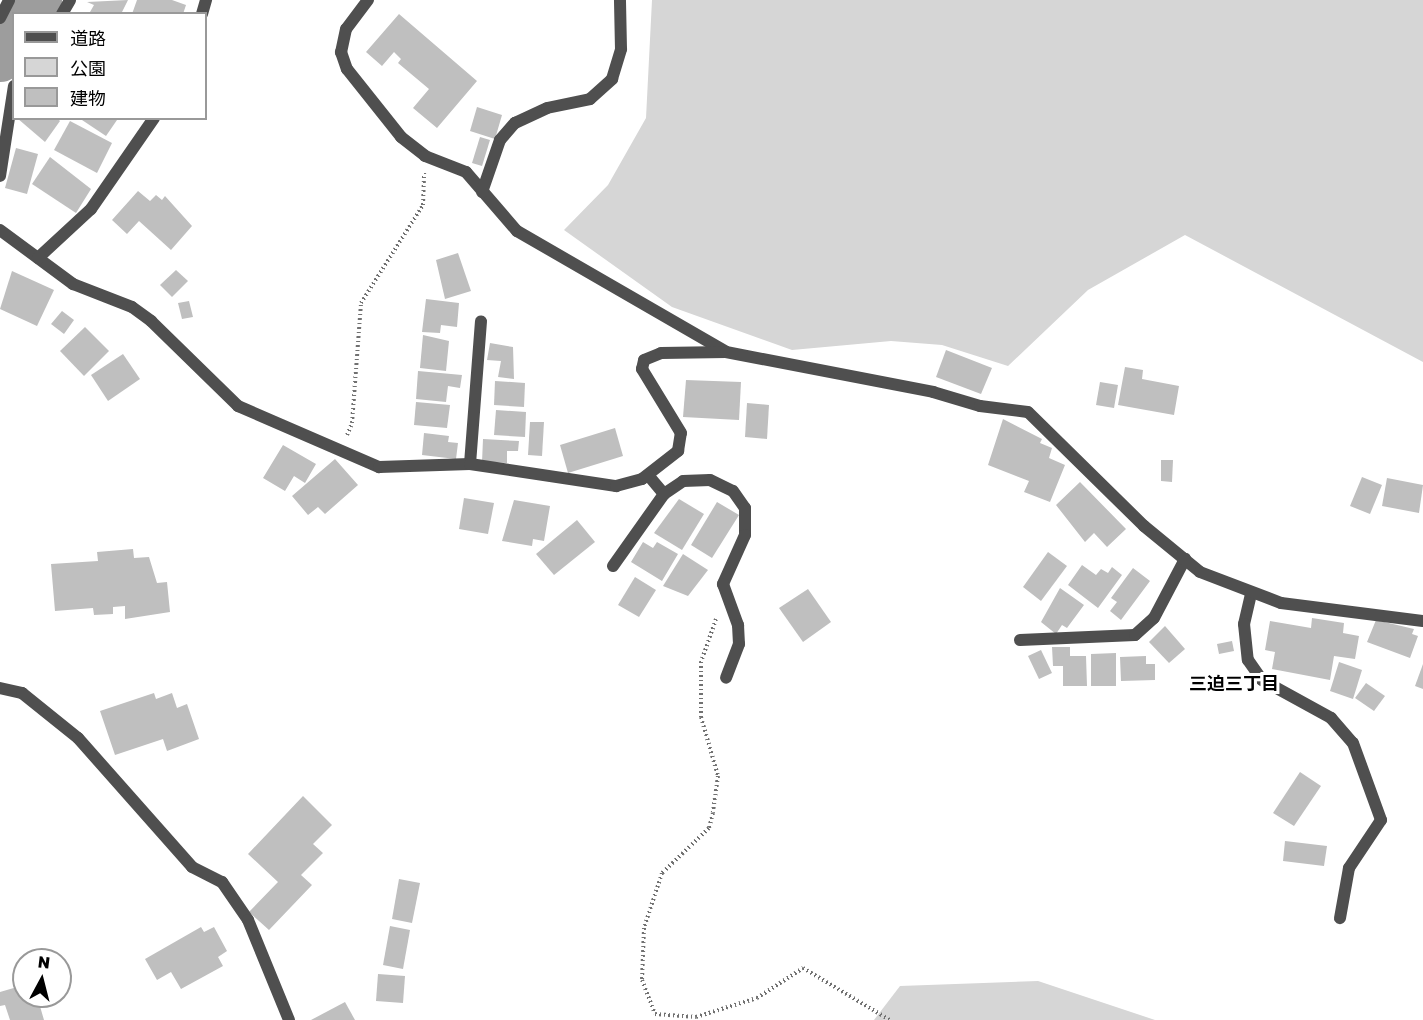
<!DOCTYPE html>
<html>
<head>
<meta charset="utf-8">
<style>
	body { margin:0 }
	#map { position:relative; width:1423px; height:1020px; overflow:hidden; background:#fff; font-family:"Golos Text","Noto Sans JP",sans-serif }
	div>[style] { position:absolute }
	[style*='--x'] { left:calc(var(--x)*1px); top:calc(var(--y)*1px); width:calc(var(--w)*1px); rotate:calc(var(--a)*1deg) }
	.green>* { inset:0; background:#d6d6d6 }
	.river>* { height:45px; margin:-22.5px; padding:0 22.5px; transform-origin:22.5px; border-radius:22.5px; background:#9d9d9d }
	.building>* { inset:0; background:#bfbfbf }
	.path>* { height:4px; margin-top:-2px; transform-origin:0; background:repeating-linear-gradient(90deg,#717171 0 1.5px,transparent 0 4.5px) }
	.lane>* { height:12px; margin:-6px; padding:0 6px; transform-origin:6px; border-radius:6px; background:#4f4f4f }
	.street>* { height:12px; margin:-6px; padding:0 6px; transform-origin:6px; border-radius:6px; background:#4f4f4f }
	span { translate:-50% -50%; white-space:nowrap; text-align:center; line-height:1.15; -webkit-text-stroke:6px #fff; paint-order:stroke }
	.neighbourhood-label { font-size:18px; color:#000; font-weight:700 }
	.legend { position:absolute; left:12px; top:12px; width:195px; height:108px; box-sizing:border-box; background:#fff; border:2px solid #999; margin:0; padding:8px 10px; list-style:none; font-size:18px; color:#000 }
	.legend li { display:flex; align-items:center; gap:12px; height:30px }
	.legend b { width:30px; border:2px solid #999 }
	.north { position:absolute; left:12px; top:948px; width:60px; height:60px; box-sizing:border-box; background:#fff; border:2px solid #999; border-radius:50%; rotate:7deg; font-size:16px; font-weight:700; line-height:24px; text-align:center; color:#000 }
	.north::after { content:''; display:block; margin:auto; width:21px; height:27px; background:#000; clip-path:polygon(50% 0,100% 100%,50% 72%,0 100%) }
</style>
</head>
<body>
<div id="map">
	<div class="green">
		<div style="clip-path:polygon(652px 0,1423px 0,1423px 362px,1185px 235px,1088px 290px,1008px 366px,942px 345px,891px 341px,792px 350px,672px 307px,564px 230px,608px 185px,646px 118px)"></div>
		<div style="clip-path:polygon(1038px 981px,1155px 1020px,874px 1020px,900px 986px)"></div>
	</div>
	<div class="river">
		<div style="--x:28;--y:14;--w:18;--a:-52"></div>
		<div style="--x:0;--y:59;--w:30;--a:-63"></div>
	</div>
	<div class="building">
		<div style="clip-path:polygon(128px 0,121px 14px,94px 14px,90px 12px,94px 5px,87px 2px)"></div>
		<div style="clip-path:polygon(137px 0,172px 0,186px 5px,183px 14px,132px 14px)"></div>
		<div style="clip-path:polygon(399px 14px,477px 81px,437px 128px,413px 108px,429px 89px,398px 63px,401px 59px,394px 52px,382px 66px,366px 52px)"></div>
		<div style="clip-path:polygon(477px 107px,502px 115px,495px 139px,470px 131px)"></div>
		<div style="clip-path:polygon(17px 118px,57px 118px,60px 121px,45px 142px)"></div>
		<div style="clip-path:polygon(79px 118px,115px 118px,117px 120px,106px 136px)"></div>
		<div style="clip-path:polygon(70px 121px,112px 143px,97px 173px,54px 150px)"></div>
		<div style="clip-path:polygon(480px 137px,490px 140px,482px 166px,472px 163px)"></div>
		<div style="clip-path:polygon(16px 148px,38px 154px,27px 194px,5px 188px)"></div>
		<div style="clip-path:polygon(50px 157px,91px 189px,76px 213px,32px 184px)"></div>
		<div style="clip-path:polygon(138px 191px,150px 201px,156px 195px,162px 200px,165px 196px,192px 226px,171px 250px,139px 221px,127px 234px,112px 220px)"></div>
		<div style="clip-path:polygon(458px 253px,471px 291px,445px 299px,436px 260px)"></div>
		<div style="clip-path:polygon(176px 270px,188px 281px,172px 297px,160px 285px)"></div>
		<div style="clip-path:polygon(12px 271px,54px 290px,37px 326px,0 309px)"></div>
		<div style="clip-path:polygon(426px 299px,459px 303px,457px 327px,441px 325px,440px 333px,422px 332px)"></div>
		<div style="clip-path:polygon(189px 301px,193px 317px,182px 319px,178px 303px)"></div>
		<div style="clip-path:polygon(62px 311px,74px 320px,64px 334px,51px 324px)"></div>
		<div style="clip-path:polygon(85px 327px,109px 351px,84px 376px,60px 351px)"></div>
		<div style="clip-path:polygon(423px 335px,449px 341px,446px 371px,420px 368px)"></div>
		<div style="clip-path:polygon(490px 343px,513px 347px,514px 379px,498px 377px,501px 361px,487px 360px)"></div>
		<div style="clip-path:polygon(946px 350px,992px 368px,981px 394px,936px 377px)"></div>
		<div style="clip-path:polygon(123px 354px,140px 379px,108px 401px,91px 375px)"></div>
		<div style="clip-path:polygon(1125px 367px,1143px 370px,1142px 379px,1179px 386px,1174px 415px,1118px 405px)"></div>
		<div style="clip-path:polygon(418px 371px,462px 375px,460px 388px,448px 386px,446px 402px,416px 399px)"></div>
		<div style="clip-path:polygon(686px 380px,741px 382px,739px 420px,683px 417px)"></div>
		<div style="clip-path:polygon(495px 381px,525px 383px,524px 407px,494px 405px)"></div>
		<div style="clip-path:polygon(1100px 382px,1118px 385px,1114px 408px,1096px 405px)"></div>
		<div style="clip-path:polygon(416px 402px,450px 405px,447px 428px,414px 425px)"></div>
		<div style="clip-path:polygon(747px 403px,769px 405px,767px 439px,745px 437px)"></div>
		<div style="clip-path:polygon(496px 410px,526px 412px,525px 437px,494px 435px)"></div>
		<div style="clip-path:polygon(1003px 419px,1042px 439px,1040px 443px,1052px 448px,1049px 458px,1065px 465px,1050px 502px,1024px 492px,1029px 481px,988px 465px)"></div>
		<div style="clip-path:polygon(530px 422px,544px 422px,542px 456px,528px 455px)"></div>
		<div style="clip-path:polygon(615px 428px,623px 456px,568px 473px,560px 445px)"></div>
		<div style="clip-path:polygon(424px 433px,449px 436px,448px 442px,458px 443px,456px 459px,422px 455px)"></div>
		<div style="clip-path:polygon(483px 439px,519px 441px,518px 451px,507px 451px,507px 463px,482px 462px)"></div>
		<div style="clip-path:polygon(283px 445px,316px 464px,305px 483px,294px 476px,285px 491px,263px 478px)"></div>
		<div style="clip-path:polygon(335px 459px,358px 485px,325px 514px,318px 507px,308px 515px,292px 496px)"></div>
		<div style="clip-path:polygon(1161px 460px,1173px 460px,1172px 482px,1161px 481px)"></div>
		<div style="clip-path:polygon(1362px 477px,1382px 485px,1370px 514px,1350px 506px)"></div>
		<div style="clip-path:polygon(1387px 478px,1423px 485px,1419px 513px,1382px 506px)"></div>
		<div style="clip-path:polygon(1080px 482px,1126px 529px,1107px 547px,1094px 533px,1085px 542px,1056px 505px)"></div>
		<div style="clip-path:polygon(464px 498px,494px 503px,488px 534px,459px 529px)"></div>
		<div style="clip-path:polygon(679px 499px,704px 514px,682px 550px,654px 533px)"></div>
		<div style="clip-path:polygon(514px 500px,550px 506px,544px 541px,533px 539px,532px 546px,502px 541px)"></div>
		<div style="clip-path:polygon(717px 502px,739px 515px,712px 558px,691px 545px)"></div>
		<div style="clip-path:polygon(577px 520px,595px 542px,554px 575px,536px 554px)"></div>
		<div style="clip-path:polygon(643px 542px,653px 548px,657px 542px,678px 554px,662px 581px,631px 562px)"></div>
		<div style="clip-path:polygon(133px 549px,134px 558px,149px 557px,157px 583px,167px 582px,170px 612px,125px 619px,125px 606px,113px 607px,113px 614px,94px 615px,93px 608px,55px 611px,51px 564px,98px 561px,97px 552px)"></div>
		<div style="clip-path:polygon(1048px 552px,1067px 566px,1041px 601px,1023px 587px)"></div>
		<div style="clip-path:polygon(683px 554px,708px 570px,688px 596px,663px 586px)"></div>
		<div style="clip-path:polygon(1082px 565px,1096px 575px,1101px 569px,1108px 573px,1112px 567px,1122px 575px,1098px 608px,1068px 585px)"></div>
		<div style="clip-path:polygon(1133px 568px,1150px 581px,1121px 620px,1110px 611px,1117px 602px,1111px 598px)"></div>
		<div style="clip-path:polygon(635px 577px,656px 590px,639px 617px,618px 605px)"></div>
		<div style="clip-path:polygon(1060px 588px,1084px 605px,1067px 628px,1062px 625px,1056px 634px,1041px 622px)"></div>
		<div style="clip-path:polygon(808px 589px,831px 622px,803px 642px,779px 608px)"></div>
		<div style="clip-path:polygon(1312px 618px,1344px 623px,1343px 633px,1359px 636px,1355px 659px,1334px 656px,1330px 680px,1272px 669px,1275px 652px,1265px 650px,1270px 621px,1311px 628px)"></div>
		<div style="clip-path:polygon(1376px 620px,1414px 629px,1412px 634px,1418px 636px,1410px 658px,1367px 642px)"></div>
		<div style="clip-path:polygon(1165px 626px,1185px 649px,1169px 663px,1149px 642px)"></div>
		<div style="clip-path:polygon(1232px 641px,1234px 651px,1219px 654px,1217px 644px)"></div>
		<div style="clip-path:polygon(1052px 647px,1070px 647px,1070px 656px,1086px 656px,1087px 686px,1063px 686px,1063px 666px,1053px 666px)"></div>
		<div style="clip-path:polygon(1041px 650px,1052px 673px,1039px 679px,1028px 656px)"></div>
		<div style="clip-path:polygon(1116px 653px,1116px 686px,1091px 686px,1091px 654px)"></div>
		<div style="clip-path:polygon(1146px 656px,1146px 664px,1155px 664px,1155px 680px,1121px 681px,1120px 657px)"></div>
		<div style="clip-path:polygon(1339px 662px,1362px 670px,1353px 699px,1330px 691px)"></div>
		<div style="clip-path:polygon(1423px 664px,1423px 689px,1415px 686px)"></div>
		<div style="clip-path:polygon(1366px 683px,1385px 696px,1374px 711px,1355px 698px)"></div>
		<div style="clip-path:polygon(154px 693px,156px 699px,172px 693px,177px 708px,187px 704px,199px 739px,167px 751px,163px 739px,115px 755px,100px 711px)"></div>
		<div style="clip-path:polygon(1300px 772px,1321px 786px,1294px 826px,1273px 813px)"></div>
		<div style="clip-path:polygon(303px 796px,332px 825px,313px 844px,323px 853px,301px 875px,312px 885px,269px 930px,249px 912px,278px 882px,248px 854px)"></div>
		<div style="clip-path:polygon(1285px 841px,1327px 846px,1324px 866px,1283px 861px)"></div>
		<div style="clip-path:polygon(399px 879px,420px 883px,412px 923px,392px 919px)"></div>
		<div style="clip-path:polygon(390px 926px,410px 930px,403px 969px,383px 965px)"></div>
		<div style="clip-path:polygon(201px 927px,204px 932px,214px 927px,227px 951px,218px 957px,223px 966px,181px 989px,171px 972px,157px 980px,145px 959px)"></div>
		<div style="clip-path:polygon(378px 974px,405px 976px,403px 1003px,376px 1001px)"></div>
		<div style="clip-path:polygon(24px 985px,24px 996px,37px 996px,44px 1020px,10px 1020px,5px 1005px,0 1006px,0 992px)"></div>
		<div style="clip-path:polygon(345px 1002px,355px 1020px,311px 1020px)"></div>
	</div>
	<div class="path">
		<div style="--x:347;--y:435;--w:13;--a:-67"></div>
		<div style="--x:352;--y:423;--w:120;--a:-85.7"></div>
		<div style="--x:361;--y:303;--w:116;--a:-57.7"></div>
		<div style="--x:423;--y:205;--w:32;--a:-88"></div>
		<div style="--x:716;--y:619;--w:46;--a:109.2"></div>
		<div style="--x:701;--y:662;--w:55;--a:90"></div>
		<div style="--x:701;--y:717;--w:61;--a:73.9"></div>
		<div style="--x:718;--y:776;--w:37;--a:98"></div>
		<div style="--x:713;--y:813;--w:16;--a:105"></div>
		<div style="--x:709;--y:828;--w:65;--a:136.2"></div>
		<div style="--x:662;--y:873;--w:58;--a:108.1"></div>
		<div style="--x:644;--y:928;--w:52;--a:92.2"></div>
		<div style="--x:642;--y:980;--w:36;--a:69"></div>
		<div style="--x:655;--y:1014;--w:41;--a:4.2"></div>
		<div style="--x:696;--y:1017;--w:64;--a:-17.3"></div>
		<div style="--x:757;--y:998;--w:55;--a:-33.1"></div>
		<div style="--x:803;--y:968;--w:101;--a:30.9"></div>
	</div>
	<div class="lane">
		<div style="--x:62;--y:14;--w:16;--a:-60"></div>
		<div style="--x:0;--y:176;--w:91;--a:-81.2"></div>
		<div style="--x:470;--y:464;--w:143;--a:-85.6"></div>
		<div style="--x:648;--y:475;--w:25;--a:50"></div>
		<div style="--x:613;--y:566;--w:88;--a:-54.7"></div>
		<div style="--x:664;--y:494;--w:23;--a:-34"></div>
		<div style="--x:683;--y:481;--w:27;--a:-2"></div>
		<div style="--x:710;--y:480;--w:25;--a:26"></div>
		<div style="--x:733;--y:491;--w:21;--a:55"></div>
		<div style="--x:745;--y:508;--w:27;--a:90"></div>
		<div style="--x:745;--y:535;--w:54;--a:114.2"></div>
		<div style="--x:723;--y:584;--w:44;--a:69.9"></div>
		<div style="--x:738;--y:625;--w:19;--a:87"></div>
		<div style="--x:739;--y:644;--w:36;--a:111"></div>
		<div style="--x:1251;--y:594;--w:31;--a:103"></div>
		<div style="--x:1244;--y:624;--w:36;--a:84"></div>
		<div style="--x:1248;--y:660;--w:24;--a:55"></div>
		<div style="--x:1262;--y:680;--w:79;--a:28.8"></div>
		<div style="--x:1331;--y:718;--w:33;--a:49"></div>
		<div style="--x:1353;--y:743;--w:82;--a:70"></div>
		<div style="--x:1381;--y:820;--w:58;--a:123.7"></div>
		<div style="--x:1349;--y:868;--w:51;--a:100.2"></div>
		<div style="--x:1020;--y:640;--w:115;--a:-2.5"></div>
		<div style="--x:1135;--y:635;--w:25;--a:-42"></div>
		<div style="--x:1154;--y:618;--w:67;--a:-62.3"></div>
	</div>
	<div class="street">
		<div style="--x:368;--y:0;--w:36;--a:127"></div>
		<div style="--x:346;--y:29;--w:24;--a:102"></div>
		<div style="--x:341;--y:52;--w:18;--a:71"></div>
		<div style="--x:347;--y:69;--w:87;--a:51.5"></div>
		<div style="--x:401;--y:137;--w:31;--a:38"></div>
		<div style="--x:425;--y:156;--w:44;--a:21.3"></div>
		<div style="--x:466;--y:172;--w:78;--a:49.2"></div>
		<div style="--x:517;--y:231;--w:240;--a:30"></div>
		<div style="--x:202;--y:14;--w:15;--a:-74"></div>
		<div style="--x:0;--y:18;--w:20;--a:-63"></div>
		<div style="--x:482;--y:192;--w:55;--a:-70.9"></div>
		<div style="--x:500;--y:140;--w:23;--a:-49"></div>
		<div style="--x:515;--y:123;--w:35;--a:-25"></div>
		<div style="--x:547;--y:108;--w:44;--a:-11.8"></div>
		<div style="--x:590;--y:99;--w:30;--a:-42"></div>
		<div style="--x:612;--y:79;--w:31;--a:-73"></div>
		<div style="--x:621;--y:49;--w:49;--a:-91.2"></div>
		<div style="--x:0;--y:230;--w:91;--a:36.5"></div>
		<div style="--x:73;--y:284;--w:63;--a:21.3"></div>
		<div style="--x:132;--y:307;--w:24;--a:36"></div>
		<div style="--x:151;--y:321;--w:122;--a:44.3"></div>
		<div style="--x:238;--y:406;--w:154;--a:23.4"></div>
		<div style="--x:379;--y:467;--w:91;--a:-1.9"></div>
		<div style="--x:470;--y:464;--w:148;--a:8.6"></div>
		<div style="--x:616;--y:486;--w:27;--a:-15"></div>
		<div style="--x:642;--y:479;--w:46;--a:-37.9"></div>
		<div style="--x:678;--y:451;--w:18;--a:-81"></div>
		<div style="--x:681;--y:433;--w:75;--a:-121.4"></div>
		<div style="--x:642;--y:369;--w:9;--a:-77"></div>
		<div style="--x:644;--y:360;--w:18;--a:-22"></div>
		<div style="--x:661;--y:353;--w:65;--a:-0.9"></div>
		<div style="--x:726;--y:352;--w:211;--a:10.9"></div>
		<div style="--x:933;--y:392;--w:49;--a:16.6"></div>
		<div style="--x:980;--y:406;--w:48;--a:7.1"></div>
		<div style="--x:1028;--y:412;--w:163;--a:44.5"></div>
		<div style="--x:1144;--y:526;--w:72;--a:39.4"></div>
		<div style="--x:1200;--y:572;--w:87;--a:20.9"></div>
		<div style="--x:1281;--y:603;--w:143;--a:7.2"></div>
		<div style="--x:38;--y:258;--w:72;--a:-42.8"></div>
		<div style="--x:91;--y:209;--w:111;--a:-55.3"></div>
		<div style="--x:0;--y:688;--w:23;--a:13"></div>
		<div style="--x:22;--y:693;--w:72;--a:38.8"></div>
		<div style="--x:78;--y:738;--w:172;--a:48.5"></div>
		<div style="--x:192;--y:867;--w:34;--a:27"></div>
		<div style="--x:222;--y:882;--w:46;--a:55.6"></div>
		<div style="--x:248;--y:920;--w:108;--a:67.7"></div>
	</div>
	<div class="neighbourhood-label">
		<span style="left:1234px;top:683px">三迫三丁目</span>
	</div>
	<ul class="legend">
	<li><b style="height:8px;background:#4f4f4f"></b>道路</li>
	<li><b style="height:16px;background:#d6d6d6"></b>公園</li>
	<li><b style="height:16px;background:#bfbfbf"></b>建物</li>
	</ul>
	<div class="north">N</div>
</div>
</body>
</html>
